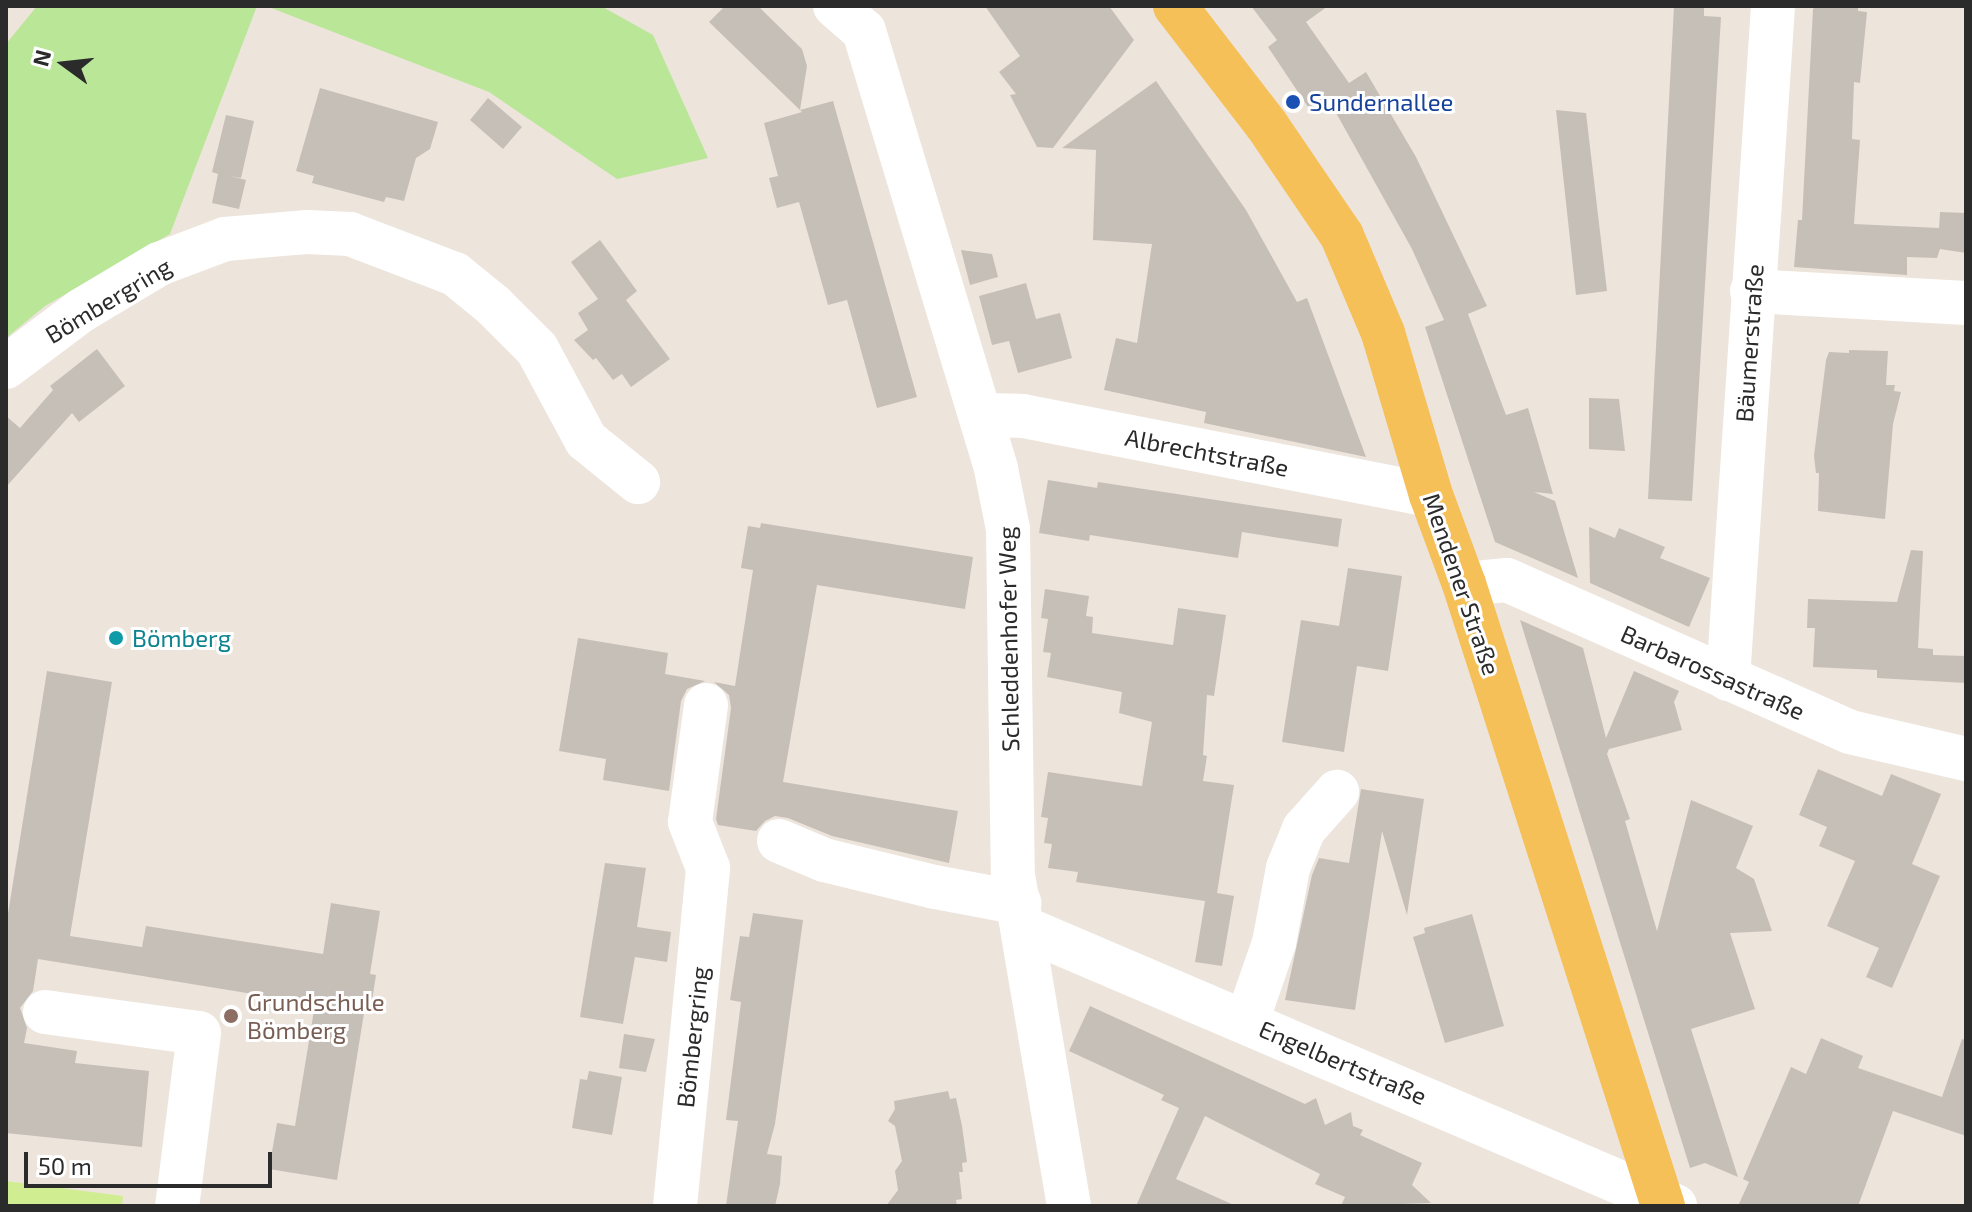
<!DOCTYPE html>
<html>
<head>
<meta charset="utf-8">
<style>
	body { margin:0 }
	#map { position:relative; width:1972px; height:1212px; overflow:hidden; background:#ede4dc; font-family:"Exo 2",sans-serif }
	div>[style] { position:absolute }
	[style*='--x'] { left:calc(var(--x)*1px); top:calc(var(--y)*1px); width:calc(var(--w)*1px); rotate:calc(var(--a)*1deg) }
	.green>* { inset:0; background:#bae697 }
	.pitch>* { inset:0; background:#d1ed92 }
	.building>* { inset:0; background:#c6bfb8 }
	.minor>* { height:44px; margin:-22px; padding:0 22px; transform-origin:22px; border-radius:22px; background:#fff }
	.major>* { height:44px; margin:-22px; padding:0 22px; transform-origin:22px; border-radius:22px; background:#f6c059 }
	.dots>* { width:22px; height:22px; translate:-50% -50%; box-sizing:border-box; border:4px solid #fff; border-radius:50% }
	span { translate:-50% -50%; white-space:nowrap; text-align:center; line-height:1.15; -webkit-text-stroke:6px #fff; paint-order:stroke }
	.transit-label { font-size:24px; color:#164399 }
	.left { translate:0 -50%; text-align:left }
	.street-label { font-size:24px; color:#2b2b2b }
	.culture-label { font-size:24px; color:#0d838f }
	.education-label { font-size:24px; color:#785e54 }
	.frame { position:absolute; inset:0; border:8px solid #2b2b2b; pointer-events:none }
	.north { position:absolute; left:24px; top:24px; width:80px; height:80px; -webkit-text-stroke:6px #fff; paint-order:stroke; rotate:285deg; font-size:22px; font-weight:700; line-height:32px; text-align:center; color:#2b2b2b }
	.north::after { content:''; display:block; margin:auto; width:28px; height:36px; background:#2b2b2b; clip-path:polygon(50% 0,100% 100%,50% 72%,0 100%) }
	.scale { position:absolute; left:24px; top:1152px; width:248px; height:36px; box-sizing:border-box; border:4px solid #2b2b2b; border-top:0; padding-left:10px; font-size:24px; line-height:28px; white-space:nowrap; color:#2b2b2b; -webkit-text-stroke:6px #fff; paint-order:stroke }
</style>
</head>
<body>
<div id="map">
	<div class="green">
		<div style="clip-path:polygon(37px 6px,257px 6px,170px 234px,45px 306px,6px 338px,6px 44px)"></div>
		<div style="clip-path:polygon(266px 6px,601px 6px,653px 35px,708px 158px,617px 179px,489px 92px)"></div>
	</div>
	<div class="pitch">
		<div style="clip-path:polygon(6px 1181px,123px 1196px,122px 1206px,6px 1206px)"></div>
	</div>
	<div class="building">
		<div style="clip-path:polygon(725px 6px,758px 6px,802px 49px,807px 66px,800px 110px,833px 101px,917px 397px,877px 408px,847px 300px,828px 305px,799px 202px,777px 208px,769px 178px,778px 176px,764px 123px,802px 112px,709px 22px)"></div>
		<div style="clip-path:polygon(985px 6px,1109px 6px,1134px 40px,1053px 148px,1037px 147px,1010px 95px,1016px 94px,999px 72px,1020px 56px)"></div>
		<div style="clip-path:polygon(1251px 6px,1328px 6px,1306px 22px,1349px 83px,1366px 72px,1416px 157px,1487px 306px,1468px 314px,1506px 415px,1528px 408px,1553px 494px,1534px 492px,1555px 501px,1578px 578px,1495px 542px,1425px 327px,1444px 320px,1412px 249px,1330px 102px,1312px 113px,1268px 47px,1277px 40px)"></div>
		<div style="clip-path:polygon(1674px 6px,1704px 6px,1704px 16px,1721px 17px,1692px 501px,1648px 499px)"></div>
		<div style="clip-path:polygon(1816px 6px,1858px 6px,1858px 11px,1867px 12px,1860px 83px,1854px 82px,1852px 139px,1860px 140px,1854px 224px,1939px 228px,1940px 212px,1966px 213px,1966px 253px,1940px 249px,1937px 258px,1907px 257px,1907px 275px,1794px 267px,1798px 220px,1802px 220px,1813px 9px)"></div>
		<div style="clip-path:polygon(1156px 81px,1246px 210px,1297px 302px,1307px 298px,1366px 457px,1204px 423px,1206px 412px,1104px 390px,1116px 338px,1137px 343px,1152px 244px,1093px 240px,1096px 150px,1062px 148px)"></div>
		<div style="clip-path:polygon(320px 88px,438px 122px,430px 149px,416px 158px,404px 201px,386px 197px,384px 202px,312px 183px,314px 176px,296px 171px)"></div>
		<div style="clip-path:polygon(488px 98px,522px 127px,503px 149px,470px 120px)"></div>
		<div style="clip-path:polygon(1556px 110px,1586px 113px,1607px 291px,1576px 295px)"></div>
		<div style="clip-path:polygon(226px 115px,254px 121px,241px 178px,230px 176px,246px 180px,239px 209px,212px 203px,218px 174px,212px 172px)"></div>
		<div style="clip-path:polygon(600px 240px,637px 291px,626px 300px,670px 359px,631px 387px,622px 374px,613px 380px,596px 358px,593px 360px,574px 340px,588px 330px,578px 313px,598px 299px,571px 262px)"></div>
		<div style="clip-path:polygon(961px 250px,992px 254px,998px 277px,970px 285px)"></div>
		<div style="clip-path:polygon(1026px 283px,1036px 319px,1060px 313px,1072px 358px,1018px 373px,1009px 341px,992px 345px,979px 296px)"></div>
		<div style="clip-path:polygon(97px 349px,125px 386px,79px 422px,72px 413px,6px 487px,6px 416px,20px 428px,53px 390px,50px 386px)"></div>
		<div style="clip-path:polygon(1849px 350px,1888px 351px,1886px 385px,1895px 385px,1894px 391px,1901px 392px,1893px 424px,1885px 519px,1818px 511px,1819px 473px,1816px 473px,1814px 456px,1826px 360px,1829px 352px,1849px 353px)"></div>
		<div style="clip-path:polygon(1589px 398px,1619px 399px,1625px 451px,1589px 449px)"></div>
		<div style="clip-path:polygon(1048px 480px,1097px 488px,1098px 482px,1342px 519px,1338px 547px,1242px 532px,1238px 558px,1090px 535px,1089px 541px,1039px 533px)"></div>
		<div style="clip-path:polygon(761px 523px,973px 557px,965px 609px,817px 585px,783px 782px,958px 811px,949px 863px,832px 836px,788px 818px,775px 816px,765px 821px,756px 831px,718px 825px,716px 819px,731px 708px,729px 695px,714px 682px,735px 686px,753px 570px,741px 568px,748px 526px,760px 528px)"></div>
		<div style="clip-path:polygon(1589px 527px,1615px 538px,1619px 528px,1665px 547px,1660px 558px,1710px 578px,1689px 627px,1590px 583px)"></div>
		<div style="clip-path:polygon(1911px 550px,1923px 551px,1918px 648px,1933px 649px,1933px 655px,1966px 656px,1966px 683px,1877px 678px,1877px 670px,1813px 667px,1815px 628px,1807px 628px,1808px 599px,1897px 602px)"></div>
		<div style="clip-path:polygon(1348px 568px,1402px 576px,1388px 671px,1357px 666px,1344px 752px,1282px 742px,1301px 620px,1339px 626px)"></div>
		<div style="clip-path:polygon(1045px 589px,1089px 596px,1086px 616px,1093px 617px,1092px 633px,1173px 645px,1178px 608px,1226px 615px,1214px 696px,1207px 695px,1203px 755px,1207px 756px,1203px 781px,1234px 785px,1217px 893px,1234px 896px,1222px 966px,1195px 962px,1205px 901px,1076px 882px,1078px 872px,1048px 868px,1052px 844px,1044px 843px,1048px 818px,1041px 817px,1048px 772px,1142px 786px,1152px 722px,1119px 713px,1122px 692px,1047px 677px,1051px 653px,1043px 652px,1048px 619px,1041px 618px)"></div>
		<div style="clip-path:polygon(1520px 620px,1583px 648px,1606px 738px,1634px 671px,1679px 691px,1674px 702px,1682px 730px,1609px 749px,1607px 754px,1630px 819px,1625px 821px,1657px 931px,1691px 800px,1753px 826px,1736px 868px,1754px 879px,1772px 931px,1730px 933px,1755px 1009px,1691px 1029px,1738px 1177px,1705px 1163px,1690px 1168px)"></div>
		<div style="clip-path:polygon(578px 638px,668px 653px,665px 674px,705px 681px,687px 689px,681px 701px,669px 791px,603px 780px,606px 759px,559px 751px)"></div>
		<div style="clip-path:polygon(47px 671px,112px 682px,70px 936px,142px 947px,146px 926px,323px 954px,331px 903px,380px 911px,370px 974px,376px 975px,371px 1007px,365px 1007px,337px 1180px,269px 1169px,277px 1123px,295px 1126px,315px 1004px,38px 959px,33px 991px,20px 1008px,27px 1028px,24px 1043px,77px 1051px,75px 1063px,149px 1071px,142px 1147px,6px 1133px,6px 926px)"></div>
		<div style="clip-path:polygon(1818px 769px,1882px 796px,1891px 774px,1941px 794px,1912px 864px,1940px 876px,1892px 988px,1866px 977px,1879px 948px,1827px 926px,1855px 861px,1819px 846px,1827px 827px,1799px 815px)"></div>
		<div style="clip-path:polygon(1361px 789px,1424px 799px,1407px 915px,1382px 831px,1355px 1010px,1285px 1000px,1312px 875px,1319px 858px,1349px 863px)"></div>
		<div style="clip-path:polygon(605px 863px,646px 868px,637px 927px,671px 932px,667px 962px,635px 957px,623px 1024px,580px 1017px)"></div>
		<div style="clip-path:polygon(753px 913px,803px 920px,775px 1124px,767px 1154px,782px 1156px,780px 1184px,775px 1206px,726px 1206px,738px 1121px,726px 1120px,741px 1002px,730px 1000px,740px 936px,749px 937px)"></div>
		<div style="clip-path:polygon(1472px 914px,1504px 1026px,1445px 1043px,1413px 937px,1425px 933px,1424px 928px)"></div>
		<div style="clip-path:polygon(1090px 1006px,1305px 1104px,1316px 1098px,1325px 1125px,1351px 1112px,1353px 1126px,1363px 1130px,1360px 1135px,1422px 1163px,1412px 1185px,1431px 1203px,1341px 1206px,1345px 1197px,1315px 1184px,1320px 1174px,1205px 1116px,1176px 1179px,1236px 1206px,1136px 1206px,1179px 1108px,1161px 1100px,1164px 1095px,1069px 1051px)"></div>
		<div style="clip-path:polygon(624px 1034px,655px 1039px,646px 1072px,619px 1068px)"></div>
		<div style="clip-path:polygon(1821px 1038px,1863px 1056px,1858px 1068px,1942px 1097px,1962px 1039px,1966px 1040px,1966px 1136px,1893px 1111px,1858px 1206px,1738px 1206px,1749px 1182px,1743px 1179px,1791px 1067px,1806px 1074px)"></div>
		<div style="clip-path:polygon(589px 1071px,622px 1077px,612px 1135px,572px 1128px,580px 1079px,587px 1080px)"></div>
		<div style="clip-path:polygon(948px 1091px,950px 1099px,956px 1098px,962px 1126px,967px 1162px,962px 1163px,963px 1172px,959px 1172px,962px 1199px,956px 1200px,957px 1206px,886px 1206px,898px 1190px,895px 1171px,902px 1161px,895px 1126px,888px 1121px,895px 1109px,894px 1101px)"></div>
	</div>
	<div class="minor">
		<div style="--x:835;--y:6;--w:38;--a:41"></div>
		<div style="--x:864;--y:31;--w:457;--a:73.2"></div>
		<div style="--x:996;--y:469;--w:61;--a:78.7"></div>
		<div style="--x:1008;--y:529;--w:346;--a:89.2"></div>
		<div style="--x:1013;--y:875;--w:336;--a:80.4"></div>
		<div style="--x:1752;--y:291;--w:214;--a:3.2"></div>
		<div style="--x:6;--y:367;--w:95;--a:-36.9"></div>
		<div style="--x:82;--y:310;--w:90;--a:-30.9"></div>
		<div style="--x:159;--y:264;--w:71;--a:-20.7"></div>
		<div style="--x:225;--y:239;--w:82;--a:-4.9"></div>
		<div style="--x:307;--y:232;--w:43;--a:2.7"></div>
		<div style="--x:350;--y:234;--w:112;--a:20.9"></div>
		<div style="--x:455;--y:274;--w:49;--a:39.2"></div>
		<div style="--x:493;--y:305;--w:62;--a:45"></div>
		<div style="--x:537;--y:349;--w:103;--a:61.7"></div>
		<div style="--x:586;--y:440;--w:67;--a:38.9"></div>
		<div style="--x:983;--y:415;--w:40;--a:1.4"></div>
		<div style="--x:1023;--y:416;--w:416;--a:11"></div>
		<div style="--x:1464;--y:584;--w:43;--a:-5.3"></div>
		<div style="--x:1507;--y:580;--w:375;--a:23.9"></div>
		<div style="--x:1850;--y:732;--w:119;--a:13.1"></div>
		<div style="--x:1728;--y:679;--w:675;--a:-86.17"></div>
		<div style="--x:779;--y:841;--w:49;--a:22.9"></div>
		<div style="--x:824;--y:860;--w:114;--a:13.7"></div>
		<div style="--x:935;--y:887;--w:86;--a:10.7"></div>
		<div style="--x:1024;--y:928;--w:708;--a:23.12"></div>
		<div style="--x:45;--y:1012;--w:155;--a:7.8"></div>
		<div style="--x:199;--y:1033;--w:174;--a:97.2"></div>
		<div style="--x:1247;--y:1021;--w:83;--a:-70.9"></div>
		<div style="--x:1274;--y:943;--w:76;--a:-79.4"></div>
		<div style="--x:1288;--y:868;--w:42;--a:-67.7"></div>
		<div style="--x:1304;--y:829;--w:50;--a:-48.3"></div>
		<div style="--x:675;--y:1206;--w:340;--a:-84.4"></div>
		<div style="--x:708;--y:868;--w:49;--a:-111.4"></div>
		<div style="--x:690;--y:822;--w:118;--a:-82.2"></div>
	</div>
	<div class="major">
		<div style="--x:1175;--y:6;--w:149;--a:52.4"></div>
		<div style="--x:1266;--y:124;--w:135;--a:55.8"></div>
		<div style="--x:1342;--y:236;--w:105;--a:67.1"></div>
		<div style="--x:1383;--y:333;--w:169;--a:73.5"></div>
		<div style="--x:1431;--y:495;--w:95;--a:69.7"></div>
		<div style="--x:1464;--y:584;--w:653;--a:72.26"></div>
	</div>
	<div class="dots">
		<div style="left:1293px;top:102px;background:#1a4fb4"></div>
		<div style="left:116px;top:638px;background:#0f9aa8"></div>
		<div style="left:231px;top:1016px;background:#8d6e63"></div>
	</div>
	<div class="transit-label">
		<span class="left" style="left:1309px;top:102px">Sundernallee</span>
	</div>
	<div class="street-label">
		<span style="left:108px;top:300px;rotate:-31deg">Bömbergring</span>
		<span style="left:1749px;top:343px;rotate:-86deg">Bäumerstraße</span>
		<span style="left:1207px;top:452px;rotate:11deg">Albrechtstraße</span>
		<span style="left:1462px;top:584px;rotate:71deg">Mendener Straße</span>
		<span style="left:1008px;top:639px;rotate:-91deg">Schleddenhofer Weg</span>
		<span style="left:1713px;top:672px;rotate:24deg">Barbarossastraße</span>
		<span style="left:692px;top:1037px;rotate:-84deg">Bömbergring</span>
		<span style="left:1343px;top:1062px;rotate:23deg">Engelbertstraße</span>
	</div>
	<div class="culture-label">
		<span class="left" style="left:132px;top:638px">Bömberg</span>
	</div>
	<div class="education-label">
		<span class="left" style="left:247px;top:1016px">Grundschule<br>Bömberg</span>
	</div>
	<div class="frame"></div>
	<div class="north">N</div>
	<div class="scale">50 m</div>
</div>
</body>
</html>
